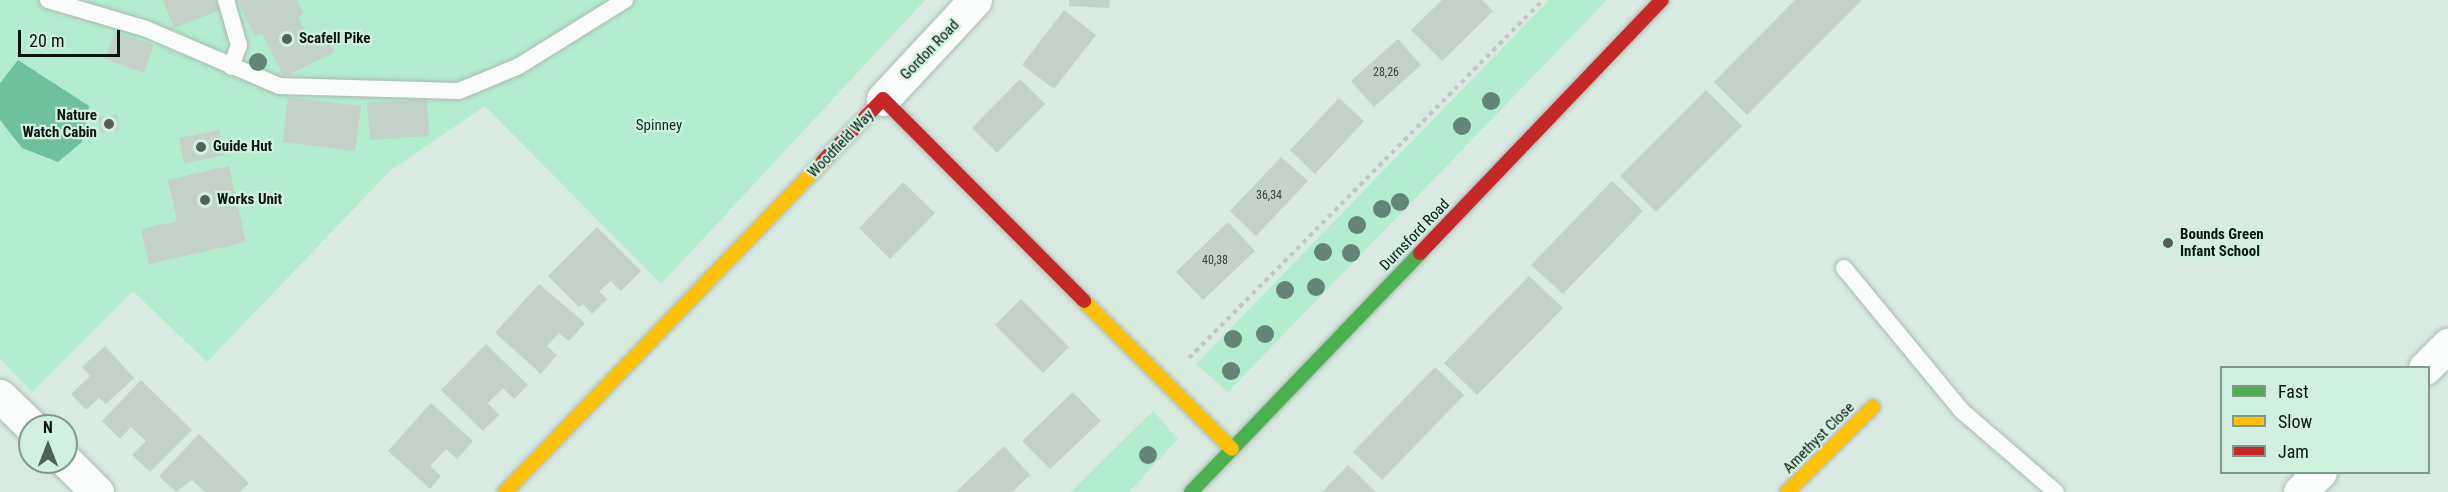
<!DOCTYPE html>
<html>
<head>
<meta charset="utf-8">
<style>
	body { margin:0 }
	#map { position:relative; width:2448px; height:492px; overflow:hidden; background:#d8eae1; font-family:"Roboto Condensed",sans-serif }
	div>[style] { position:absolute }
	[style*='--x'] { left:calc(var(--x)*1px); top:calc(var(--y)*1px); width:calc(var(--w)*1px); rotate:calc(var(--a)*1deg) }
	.green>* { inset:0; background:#b3edd0 }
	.water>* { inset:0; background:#6fc19c }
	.building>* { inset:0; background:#c4d2ca }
	.path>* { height:4px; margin-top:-2px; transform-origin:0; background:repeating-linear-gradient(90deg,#c1c8c4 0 4.5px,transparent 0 9px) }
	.roads { filter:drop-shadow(0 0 2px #abbab2) drop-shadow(0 0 2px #abbab2) }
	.lane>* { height:16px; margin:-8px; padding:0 8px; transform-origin:8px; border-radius:8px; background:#f9fcfa }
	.street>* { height:33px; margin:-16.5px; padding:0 16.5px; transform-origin:16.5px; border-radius:16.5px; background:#f9fcfa }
	.fast>* { height:14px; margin:-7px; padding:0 7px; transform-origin:7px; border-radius:7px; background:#4caf50 }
	.slow>* { height:14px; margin:-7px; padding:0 7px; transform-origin:7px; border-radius:7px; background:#ffc107 }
	.jam>* { height:14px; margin:-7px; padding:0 7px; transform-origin:7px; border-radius:7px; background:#c62828 }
	.trees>* { width:18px; height:18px; margin:-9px; border-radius:50%; background:#638577 }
	.dots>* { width:16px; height:16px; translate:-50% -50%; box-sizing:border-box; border:3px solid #d1f1e0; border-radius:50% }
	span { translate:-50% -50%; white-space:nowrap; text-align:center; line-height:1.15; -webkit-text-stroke:4.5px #d1f1e0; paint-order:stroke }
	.number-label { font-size:12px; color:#38443e }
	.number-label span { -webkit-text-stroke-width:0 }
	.poi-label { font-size:15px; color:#09150f; font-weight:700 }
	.left { translate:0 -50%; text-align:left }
	.right { translate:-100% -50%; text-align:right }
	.street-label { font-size:15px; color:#09150f }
	.park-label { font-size:15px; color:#033320 }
	.legend { position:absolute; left:2220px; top:366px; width:210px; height:108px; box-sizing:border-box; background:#d1f1e0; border:2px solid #81998c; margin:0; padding:8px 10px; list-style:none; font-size:18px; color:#09150f }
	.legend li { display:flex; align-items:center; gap:12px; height:30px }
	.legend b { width:30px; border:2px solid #81998c }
	.north { position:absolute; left:18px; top:414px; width:60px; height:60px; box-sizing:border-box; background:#d1f1e0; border:2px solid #81998c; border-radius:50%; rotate:0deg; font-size:16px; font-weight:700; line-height:24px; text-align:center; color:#09150f }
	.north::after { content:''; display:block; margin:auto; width:21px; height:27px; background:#516058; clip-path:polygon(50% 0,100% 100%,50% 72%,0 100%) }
	.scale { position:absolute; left:18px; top:30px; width:102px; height:27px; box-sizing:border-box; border:3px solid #09150f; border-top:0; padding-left:8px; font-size:18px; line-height:21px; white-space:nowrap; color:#09150f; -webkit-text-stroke:4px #d1f1e0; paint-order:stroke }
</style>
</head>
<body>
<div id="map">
	<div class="green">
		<div style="clip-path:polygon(0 0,925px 0,661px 284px,485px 106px,391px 170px,207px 362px,133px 291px,32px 392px,0 359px)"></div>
		<div style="clip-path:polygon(1549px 0,1607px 0,1228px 392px,1196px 364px)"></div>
		<div style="clip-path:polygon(1153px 411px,1178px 439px,1129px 492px,1071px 492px)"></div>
	</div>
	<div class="water">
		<div style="clip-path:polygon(18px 60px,89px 106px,82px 142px,58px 162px,22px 148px,0 120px,0 83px)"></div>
	</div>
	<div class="building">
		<div style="clip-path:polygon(163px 0,216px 0,220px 10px,174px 28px)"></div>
		<div style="clip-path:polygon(237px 0,297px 0,304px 14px,298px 17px,310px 41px,326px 34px,335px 52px,284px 77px,262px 33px,255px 36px)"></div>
		<div style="clip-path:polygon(1069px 0,1110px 0,1109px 8px,1069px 6px)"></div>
		<div style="clip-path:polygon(1442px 0,1482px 0,1493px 11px,1442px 61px,1411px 30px)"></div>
		<div style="clip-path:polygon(1795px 0,1862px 0,1747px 115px,1714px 82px)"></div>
		<div style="clip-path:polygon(1064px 10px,1096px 35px,1054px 89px,1022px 65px)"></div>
		<div style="clip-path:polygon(115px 32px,154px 45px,144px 73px,105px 59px)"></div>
		<div style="clip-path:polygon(1398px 39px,1421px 65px,1374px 107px,1351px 81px)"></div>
		<div style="clip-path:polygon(1020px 79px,1045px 104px,997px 153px,972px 128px)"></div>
		<div style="clip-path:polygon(1706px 90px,1742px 126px,1656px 212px,1620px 176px)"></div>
		<div style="clip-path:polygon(288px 97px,361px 106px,355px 151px,283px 142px)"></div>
		<div style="clip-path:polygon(1339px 98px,1364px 121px,1315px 174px,1290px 150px)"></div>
		<div style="clip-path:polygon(427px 99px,429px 136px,370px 140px,367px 103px)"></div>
		<div style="clip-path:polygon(117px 115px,119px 130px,101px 133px,98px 117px)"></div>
		<div style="clip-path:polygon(219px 130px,224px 155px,184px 163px,179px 138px)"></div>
		<div style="clip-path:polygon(1281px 157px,1308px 181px,1256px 236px,1230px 211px)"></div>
		<div style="clip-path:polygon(229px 166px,246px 242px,149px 264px,141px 229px,177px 221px,168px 180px)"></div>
		<div style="clip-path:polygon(1612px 181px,1643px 211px,1563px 294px,1531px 265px)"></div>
		<div style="clip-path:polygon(903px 182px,935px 213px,890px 259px,859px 228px)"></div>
		<div style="clip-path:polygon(1228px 222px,1255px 251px,1203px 300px,1176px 272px)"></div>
		<div style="clip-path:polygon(597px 227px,641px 271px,621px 291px,611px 281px,599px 291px,607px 299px,592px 314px,583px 304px,579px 307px,548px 276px)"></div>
		<div style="clip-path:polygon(1529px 276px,1563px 308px,1477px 395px,1444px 363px)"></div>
		<div style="clip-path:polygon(539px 284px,585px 323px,569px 341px,559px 333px,547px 346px,557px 355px,541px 374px,495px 333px)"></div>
		<div style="clip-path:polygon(1021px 299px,1069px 347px,1043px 373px,995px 325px)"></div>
		<div style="clip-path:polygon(486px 344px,528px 385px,514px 399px,503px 388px,488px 403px,499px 415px,483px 431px,441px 390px)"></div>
		<div style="clip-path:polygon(105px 346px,134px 378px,106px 404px,99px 398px,86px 410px,71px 394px,90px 376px,82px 367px)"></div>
		<div style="clip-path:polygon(1435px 367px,1464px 395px,1382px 480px,1353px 452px)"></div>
		<div style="clip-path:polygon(141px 380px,192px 430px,150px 472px,132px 455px,146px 441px,131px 427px,120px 439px,102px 421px)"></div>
		<div style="clip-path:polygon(1073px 392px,1101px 421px,1050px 469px,1022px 441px)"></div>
		<div style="clip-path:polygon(431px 403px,473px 441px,457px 459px,446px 449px,430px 466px,441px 476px,430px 489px,388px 451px)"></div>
		<div style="clip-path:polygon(199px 434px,249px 483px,240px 492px,205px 492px,192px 480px,176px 492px,159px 476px)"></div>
		<div style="clip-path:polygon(1004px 446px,1030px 475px,1012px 492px,956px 492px)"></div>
		<div style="clip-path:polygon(1348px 465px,1376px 492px,1322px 492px)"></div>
	</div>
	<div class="path">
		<div style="--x:1189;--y:358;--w:503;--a:-45.32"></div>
	</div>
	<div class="roads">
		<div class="lane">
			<div style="--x:48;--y:0;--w:100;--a:16.3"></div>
			<div style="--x:144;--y:28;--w:147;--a:23.2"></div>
			<div style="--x:279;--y:86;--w:180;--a:1.6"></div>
			<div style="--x:459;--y:91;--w:65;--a:-22.6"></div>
			<div style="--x:519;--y:66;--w:125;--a:-31.9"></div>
			<div style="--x:226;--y:0;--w:47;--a:73.9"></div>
			<div style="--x:239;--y:45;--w:23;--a:110"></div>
			<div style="--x:1844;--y:268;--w:185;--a:50.5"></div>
			<div style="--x:1962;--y:411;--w:124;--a:40.8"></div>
		</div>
		<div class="street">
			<div style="--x:883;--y:99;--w:135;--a:-47.1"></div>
			<div style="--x:2425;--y:368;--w:33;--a:-45"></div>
			<div style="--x:0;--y:396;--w:43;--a:44.1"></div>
			<div style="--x:66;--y:461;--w:44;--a:45"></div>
			<div style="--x:2300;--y:492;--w:28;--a:-45"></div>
		</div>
		<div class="fast">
			<div style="--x:1191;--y:492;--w:331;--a:-46.2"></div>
		</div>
		<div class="slow">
			<div style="--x:1084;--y:301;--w:209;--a:45"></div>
			<div style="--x:505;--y:492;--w:459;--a:-46.1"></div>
			<div style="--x:1787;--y:492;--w:121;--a:-44.7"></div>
		</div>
		<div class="jam">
			<div style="--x:823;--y:161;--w:86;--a:-45.9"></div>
			<div style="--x:883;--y:99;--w:285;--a:45.1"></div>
			<div style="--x:1420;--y:253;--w:350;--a:-46.3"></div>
		</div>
	</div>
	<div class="trees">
		<div style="left:258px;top:62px"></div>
		<div style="left:1491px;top:101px"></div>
		<div style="left:1462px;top:126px"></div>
		<div style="left:1400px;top:202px"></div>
		<div style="left:1382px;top:209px"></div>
		<div style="left:1357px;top:225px"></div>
		<div style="left:1323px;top:252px"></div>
		<div style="left:1351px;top:253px"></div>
		<div style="left:1316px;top:287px"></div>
		<div style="left:1285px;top:290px"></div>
		<div style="left:1265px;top:334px"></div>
		<div style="left:1233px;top:339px"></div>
		<div style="left:1231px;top:371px"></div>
		<div style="left:1148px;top:455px"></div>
	</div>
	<div class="dots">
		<div style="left:287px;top:39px;background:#516058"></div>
		<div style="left:109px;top:124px;background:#516058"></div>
		<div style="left:201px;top:147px;background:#516058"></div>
		<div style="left:205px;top:200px;background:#516058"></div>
		<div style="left:2168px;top:243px;background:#516058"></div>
	</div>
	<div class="number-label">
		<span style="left:1386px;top:73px">28,26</span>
		<span style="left:1269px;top:196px">36,34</span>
		<span style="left:1215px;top:261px">40,38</span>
	</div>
	<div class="poi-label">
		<span class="left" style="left:299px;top:39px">Scafell Pike</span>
		<span class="right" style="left:97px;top:124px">Nature<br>Watch Cabin</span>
		<span class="left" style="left:213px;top:147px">Guide Hut</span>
		<span class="left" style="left:217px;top:200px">Works Unit</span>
		<span class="left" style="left:2180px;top:243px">Bounds Green<br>Infant School</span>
	</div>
	<div class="street-label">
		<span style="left:930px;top:50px;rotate:-46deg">Gordon Road</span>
		<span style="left:841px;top:144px;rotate:-46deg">Woodfield Way</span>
		<span style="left:1415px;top:235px;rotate:-46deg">Durnsford Road</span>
		<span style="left:1819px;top:438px;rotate:-45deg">Amethyst Close</span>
	</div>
	<div class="park-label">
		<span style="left:659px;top:126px">Spinney</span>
	</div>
	<ul class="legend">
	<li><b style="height:8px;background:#4caf50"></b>Fast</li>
	<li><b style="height:8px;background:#ffc107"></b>Slow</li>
	<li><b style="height:8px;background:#c62828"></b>Jam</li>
	</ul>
	<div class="north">N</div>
	<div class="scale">20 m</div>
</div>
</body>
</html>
